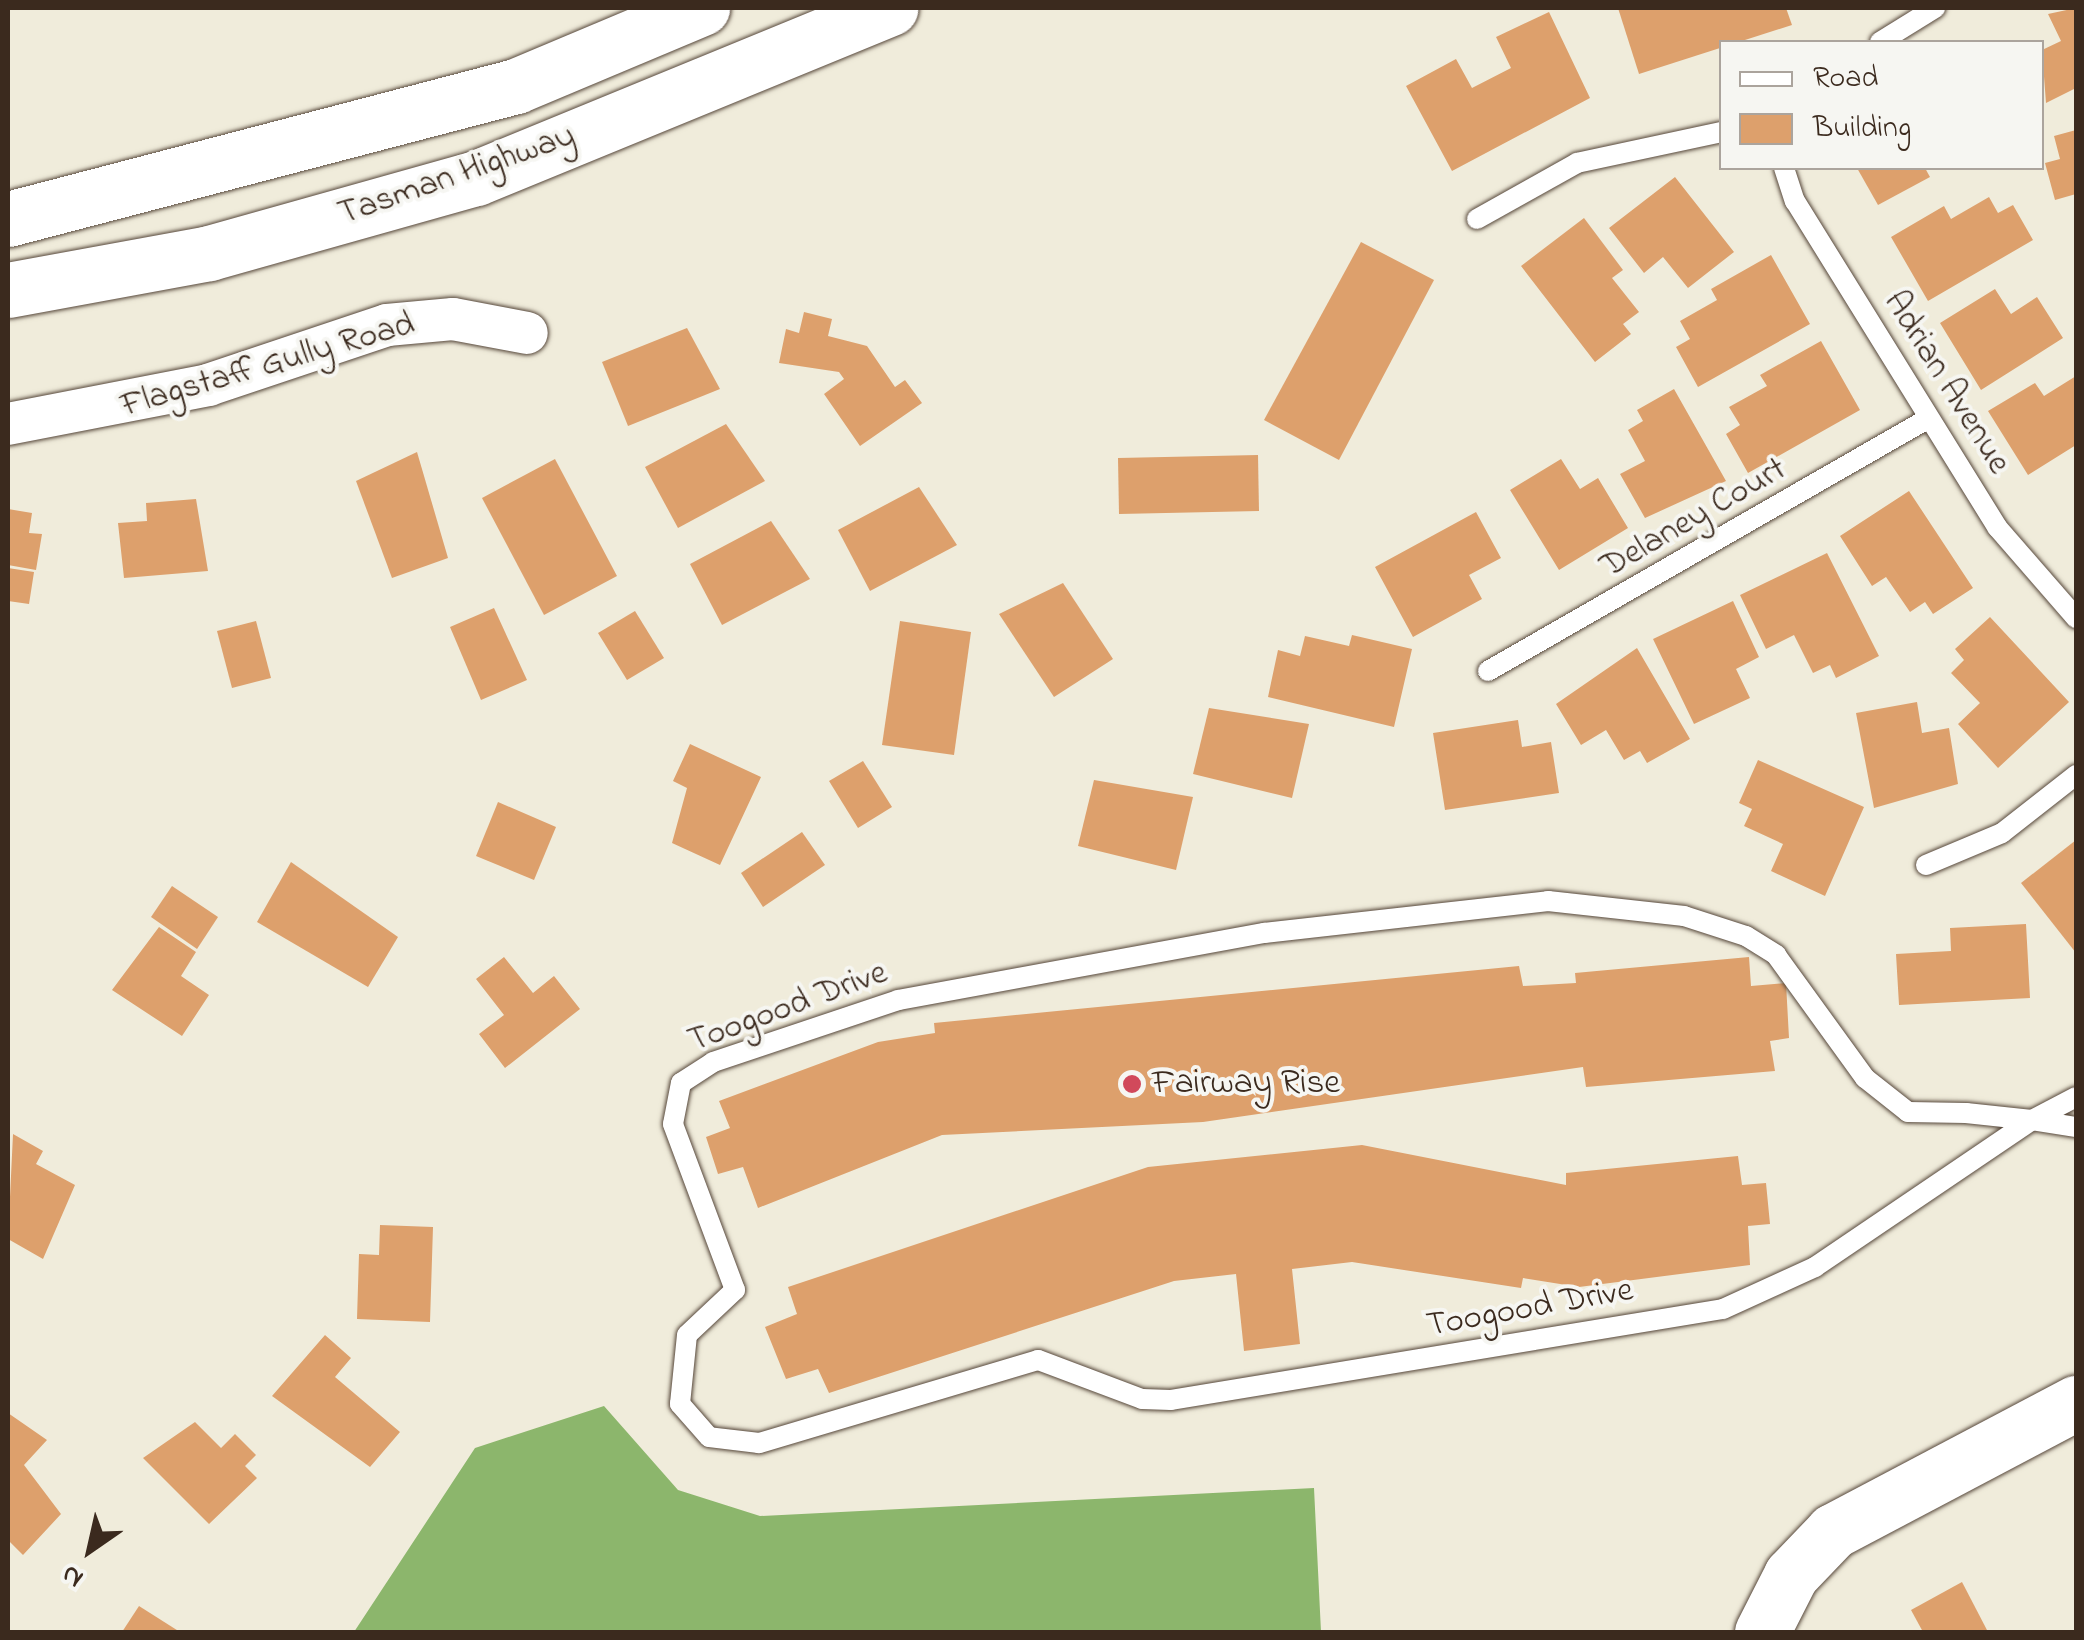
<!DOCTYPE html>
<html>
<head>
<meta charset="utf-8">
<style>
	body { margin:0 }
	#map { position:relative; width:2084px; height:1640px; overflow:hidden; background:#f0ecdb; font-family:"Indie Flower",sans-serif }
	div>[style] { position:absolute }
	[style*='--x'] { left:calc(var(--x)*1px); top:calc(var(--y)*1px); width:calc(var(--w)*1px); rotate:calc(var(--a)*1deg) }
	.forest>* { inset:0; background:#8cb66c }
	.building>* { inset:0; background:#dda06c }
	.roads { filter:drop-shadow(0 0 2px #56473a) drop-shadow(0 0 2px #56473a) }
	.service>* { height:20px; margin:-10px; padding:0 10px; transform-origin:10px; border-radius:10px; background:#fff }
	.minor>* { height:42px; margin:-21px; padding:0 21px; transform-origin:21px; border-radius:21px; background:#fff }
	.secondary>* { height:55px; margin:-27.5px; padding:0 27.5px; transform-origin:27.5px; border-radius:27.5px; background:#fff }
	.motorway>* { height:55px; margin:-27.5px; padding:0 27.5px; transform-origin:27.5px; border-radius:27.5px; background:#fff }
	.dots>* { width:28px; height:28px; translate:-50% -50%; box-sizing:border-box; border:5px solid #f6f6f2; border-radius:50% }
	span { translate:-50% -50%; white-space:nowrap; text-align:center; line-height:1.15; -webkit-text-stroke:8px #f6f6f2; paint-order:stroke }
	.street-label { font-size:35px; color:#3b2a1e }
	.poi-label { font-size:35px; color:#3b2a1e }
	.left { translate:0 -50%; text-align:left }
	.frame { position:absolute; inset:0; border:10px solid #3b2a1e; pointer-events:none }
	.legend { position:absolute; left:1719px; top:40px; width:325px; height:130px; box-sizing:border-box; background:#f6f6f2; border:2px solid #aba49d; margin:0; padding:12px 18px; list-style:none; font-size:30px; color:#3b2a1e }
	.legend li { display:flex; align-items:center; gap:20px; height:50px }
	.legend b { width:50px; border:2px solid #aba49d }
	.north { position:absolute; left:40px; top:1500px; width:100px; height:100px; -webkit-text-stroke:8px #f6f6f2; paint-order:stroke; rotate:214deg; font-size:28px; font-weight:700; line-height:40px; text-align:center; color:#3b2a1e }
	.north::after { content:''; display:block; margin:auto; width:35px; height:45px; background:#3b2a1e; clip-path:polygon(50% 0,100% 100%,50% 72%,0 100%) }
</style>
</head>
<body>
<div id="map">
	<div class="forest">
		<div style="clip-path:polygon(604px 1406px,678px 1490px,760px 1516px,1314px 1488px,1321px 1632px,354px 1632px,475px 1448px)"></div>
	</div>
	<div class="building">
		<div style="clip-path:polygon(1618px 8px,1786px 8px,1792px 25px,1639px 74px)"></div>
		<div style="clip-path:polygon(2076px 8px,2076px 88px,2046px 103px,2042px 50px,2061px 41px,2048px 14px)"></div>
		<div style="clip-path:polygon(1549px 12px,1590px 98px,1452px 171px,1406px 86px,1456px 59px,1472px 88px,1511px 68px,1496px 37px)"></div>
		<div style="clip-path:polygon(2076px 130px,2076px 194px,2055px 200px,2045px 163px,2060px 159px,2054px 136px)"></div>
		<div style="clip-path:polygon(1857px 168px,1925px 168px,1930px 177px,1878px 205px)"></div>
		<div style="clip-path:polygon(1675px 177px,1734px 252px,1688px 288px,1663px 257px,1644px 273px,1609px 228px)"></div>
		<div style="clip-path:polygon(1989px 197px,1998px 213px,2013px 205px,2033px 240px,1928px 301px,1891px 237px,1944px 206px,1951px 219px)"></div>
		<div style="clip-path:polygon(1584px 218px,1623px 270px,1612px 278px,1639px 312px,1623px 324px,1631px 334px,1595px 362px,1521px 266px)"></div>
		<div style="clip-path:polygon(1361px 242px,1434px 280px,1339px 460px,1264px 420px)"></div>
		<div style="clip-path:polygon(1771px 255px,1810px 324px,1698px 387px,1676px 347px,1690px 339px,1680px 321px,1717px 300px,1711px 289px)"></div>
		<div style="clip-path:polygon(1995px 289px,2011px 314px,2037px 297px,2063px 338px,1981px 390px,1940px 323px)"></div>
		<div style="clip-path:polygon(804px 312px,832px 319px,828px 336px,867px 346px,895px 387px,905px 380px,922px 403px,860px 446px,824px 394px,844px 379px,839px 372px,779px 363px,786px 329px,799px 333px)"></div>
		<div style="clip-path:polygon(687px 328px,720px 389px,628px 426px,602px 362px)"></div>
		<div style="clip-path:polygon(1821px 341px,1860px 410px,1748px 473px,1726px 434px,1740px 425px,1729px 407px,1767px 386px,1760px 375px)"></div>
		<div style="clip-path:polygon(2076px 376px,2076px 445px,2028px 475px,1988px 411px,2035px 383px,2044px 396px)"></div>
		<div style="clip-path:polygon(1674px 389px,1726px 481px,1645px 518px,1620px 474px,1645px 461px,1628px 430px,1643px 421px,1637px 410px)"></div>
		<div style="clip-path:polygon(726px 424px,765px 481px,678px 528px,645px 467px)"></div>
		<div style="clip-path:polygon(417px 452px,448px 558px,392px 578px,356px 481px)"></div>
		<div style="clip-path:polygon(1258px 455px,1259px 511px,1119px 514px,1118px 458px)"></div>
		<div style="clip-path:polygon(555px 459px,617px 576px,544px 615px,482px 498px)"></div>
		<div style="clip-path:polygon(1561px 459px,1580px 489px,1598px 478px,1628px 528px,1559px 570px,1510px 490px)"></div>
		<div style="clip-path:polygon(919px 487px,957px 545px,870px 591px,838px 530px)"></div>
		<div style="clip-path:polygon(1909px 491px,1973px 588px,1933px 614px,1925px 602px,1910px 612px,1886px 577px,1872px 586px,1840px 536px)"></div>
		<div style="clip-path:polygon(196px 499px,208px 571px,124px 578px,118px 523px,147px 521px,146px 503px)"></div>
		<div style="clip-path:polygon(8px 509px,32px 513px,29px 533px,42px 534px,36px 570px,8px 565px)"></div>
		<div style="clip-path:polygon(1476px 512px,1501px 558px,1469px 575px,1482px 599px,1413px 637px,1375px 567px)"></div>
		<div style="clip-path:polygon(771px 521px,810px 579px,722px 625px,690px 564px)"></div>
		<div style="clip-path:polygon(1827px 553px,1879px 656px,1836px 678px,1830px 665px,1813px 673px,1794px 635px,1766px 649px,1740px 595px)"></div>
		<div style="clip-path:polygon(8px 568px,34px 572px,29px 604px,8px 601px)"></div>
		<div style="clip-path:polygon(1063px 583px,1113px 659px,1054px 697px,999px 614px)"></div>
		<div style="clip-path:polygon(1733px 601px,1759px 657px,1736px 669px,1750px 698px,1694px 724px,1653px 639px)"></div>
		<div style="clip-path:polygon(494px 608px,527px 680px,481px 700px,450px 627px)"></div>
		<div style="clip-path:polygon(635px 611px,664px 658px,627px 680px,598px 633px)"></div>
		<div style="clip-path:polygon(1990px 617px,2069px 702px,1998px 768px,1958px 724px,1980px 703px,1951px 673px,1964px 660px,1955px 649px)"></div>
		<div style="clip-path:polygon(256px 621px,271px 678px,232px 688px,217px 631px)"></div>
		<div style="clip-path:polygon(900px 621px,971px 632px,954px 755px,882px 745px)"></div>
		<div style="clip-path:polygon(1352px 635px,1412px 649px,1394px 727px,1268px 697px,1278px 650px,1300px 656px,1305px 636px,1349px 646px)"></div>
		<div style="clip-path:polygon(1637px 648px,1690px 739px,1647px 763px,1640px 751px,1624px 760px,1606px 730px,1581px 745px,1556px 704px)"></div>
		<div style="clip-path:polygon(1917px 702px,1922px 733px,1949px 728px,1958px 784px,1874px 808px,1856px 713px)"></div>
		<div style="clip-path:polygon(1209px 708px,1309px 724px,1292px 798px,1193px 774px)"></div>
		<div style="clip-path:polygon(1518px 720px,1522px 747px,1551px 742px,1559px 793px,1445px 810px,1433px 733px)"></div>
		<div style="clip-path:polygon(690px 744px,761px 777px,720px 865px,672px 843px,687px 788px,673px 781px)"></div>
		<div style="clip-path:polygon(1758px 760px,1864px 807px,1825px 896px,1771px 871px,1783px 844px,1744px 826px,1752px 809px,1739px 803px)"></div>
		<div style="clip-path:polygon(863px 761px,892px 807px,858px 828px,829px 781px)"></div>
		<div style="clip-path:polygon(1094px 780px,1193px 797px,1176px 870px,1078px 846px)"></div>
		<div style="clip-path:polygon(498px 802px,556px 827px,534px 880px,476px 856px)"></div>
		<div style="clip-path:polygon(802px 832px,825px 865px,763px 907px,741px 873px)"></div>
		<div style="clip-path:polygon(2076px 840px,2076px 953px,2021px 883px)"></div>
		<div style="clip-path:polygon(291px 862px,398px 937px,368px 987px,257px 922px)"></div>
		<div style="clip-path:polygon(172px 886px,218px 917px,197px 949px,151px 917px)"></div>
		<div style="clip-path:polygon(2026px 924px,2030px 998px,1899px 1005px,1896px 954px,1951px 951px,1950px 928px)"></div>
		<div style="clip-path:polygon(159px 927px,196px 952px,181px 976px,209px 995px,182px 1036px,112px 990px)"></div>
		<div style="clip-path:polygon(504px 957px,533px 993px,554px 976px,580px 1009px,505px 1068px,479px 1034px,504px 1015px,476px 979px)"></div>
		<div style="clip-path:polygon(1749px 957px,1751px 986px,1786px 983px,1789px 1038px,1770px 1041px,1775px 1071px,1586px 1087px,1583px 1067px,1203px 1122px,942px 1135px,758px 1208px,743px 1167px,718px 1174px,706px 1137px,730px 1128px,719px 1101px,878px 1042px,935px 1033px,934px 1023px,1519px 966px,1523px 986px,1576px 983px,1575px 973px)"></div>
		<div style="clip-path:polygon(13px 1134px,43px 1151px,36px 1164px,75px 1185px,43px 1259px,8px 1239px)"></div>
		<div style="clip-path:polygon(1362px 1145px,1566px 1185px,1566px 1173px,1738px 1156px,1742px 1185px,1766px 1183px,1770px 1224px,1748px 1226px,1750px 1265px,1579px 1287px,1523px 1278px,1521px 1288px,1352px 1262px,1292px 1269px,1300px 1344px,1244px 1351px,1236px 1274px,1174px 1281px,829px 1393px,818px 1369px,786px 1379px,765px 1327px,797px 1314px,788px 1287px,1148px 1167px)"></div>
		<div style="clip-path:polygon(380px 1225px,433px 1227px,430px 1322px,357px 1319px,359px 1254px,379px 1255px)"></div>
		<div style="clip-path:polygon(325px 1335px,351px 1358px,335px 1377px,400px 1432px,370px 1467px,272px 1396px)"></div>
		<div style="clip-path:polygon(8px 1413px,47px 1440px,24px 1465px,61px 1514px,23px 1555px,8px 1540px)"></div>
		<div style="clip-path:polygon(195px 1422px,221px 1448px,235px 1434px,256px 1455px,245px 1466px,257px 1478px,209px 1524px,143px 1458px)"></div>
		<div style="clip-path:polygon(1962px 1582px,1988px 1632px,1923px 1632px,1911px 1610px)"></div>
		<div style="clip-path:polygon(139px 1606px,180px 1632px,122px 1632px)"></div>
	</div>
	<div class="roads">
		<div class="service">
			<div style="--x:1880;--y:42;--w:65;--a:-31.7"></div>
			<div style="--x:1784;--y:168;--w:35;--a:72"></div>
			<div style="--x:1795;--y:201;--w:384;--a:58.2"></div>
			<div style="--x:1997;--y:527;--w:121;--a:49"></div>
			<div style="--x:1477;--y:219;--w:115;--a:-29.2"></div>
			<div style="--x:1577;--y:163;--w:148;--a:-12.1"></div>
			<div style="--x:1488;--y:671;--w:508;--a:-29.84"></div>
			<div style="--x:1926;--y:865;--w:82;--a:-22.8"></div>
			<div style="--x:2002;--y:833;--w:94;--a:-38.1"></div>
			<div style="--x:2076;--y:1097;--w:50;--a:152.4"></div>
			<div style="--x:2032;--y:1120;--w:262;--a:145.9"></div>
			<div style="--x:1815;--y:1267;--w:101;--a:155.5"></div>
			<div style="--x:1723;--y:1309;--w:559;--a:170.64"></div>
			<div style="--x:1171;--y:1400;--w:29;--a:-178"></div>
			<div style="--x:1142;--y:1399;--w:111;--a:-159.4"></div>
			<div style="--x:1038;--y:1360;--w:291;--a:163.4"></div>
			<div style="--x:759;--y:1443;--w:50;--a:-173.2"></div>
			<div style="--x:709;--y:1437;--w:44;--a:-131.3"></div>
			<div style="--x:680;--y:1404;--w:69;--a:-84.2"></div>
			<div style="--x:687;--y:1335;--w:66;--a:-43.2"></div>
			<div style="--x:735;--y:1290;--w:177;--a:-110.5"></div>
			<div style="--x:673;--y:1124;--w:42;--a:-79"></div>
			<div style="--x:681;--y:1083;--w:38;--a:-33"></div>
			<div style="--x:713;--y:1062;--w:195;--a:-18.5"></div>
			<div style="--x:898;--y:1000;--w:372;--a:-10.4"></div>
			<div style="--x:1264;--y:933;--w:286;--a:-6.4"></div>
			<div style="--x:1548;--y:901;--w:137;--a:6.3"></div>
			<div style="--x:1684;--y:916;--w:65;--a:17.9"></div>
			<div style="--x:1746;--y:936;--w:36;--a:32"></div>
			<div style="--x:1776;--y:955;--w:152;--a:54.1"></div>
			<div style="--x:1865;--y:1078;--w:55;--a:38.3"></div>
			<div style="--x:1908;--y:1112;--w:58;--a:1"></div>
			<div style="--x:1966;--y:1113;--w:66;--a:6.1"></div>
			<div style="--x:2032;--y:1120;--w:45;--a:9"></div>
		</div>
		<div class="minor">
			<div style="--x:8;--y:424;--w:204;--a:-11"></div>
			<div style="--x:208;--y:385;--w:189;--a:-18.5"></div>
			<div style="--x:387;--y:325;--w:66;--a:-5.2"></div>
			<div style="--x:453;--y:319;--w:75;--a:10.7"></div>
		</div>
		<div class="secondary">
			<div style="--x:1762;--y:1632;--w:64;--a:-63"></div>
			<div style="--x:1791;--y:1575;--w:61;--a:-46.3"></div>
			<div style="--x:1833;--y:1531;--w:275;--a:-27.8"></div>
		</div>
		<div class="motorway">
			<div style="--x:8;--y:219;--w:525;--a:-14.67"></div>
			<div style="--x:516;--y:86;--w:202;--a:-22.8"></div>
			<div style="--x:8;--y:290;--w:204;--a:-10.4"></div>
			<div style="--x:209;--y:253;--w:277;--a:-15.7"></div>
			<div style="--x:476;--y:178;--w:448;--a:-22.3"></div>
		</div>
	</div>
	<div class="dots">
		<div style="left:1132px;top:1084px;background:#d1495b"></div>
	</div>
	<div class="street-label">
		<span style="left:457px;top:176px;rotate:-19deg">Tasman Highway</span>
		<span style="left:268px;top:366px;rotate:-16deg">Flagstaff Gully Road</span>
		<span style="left:1946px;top:383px;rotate:58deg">Adrian Avenue</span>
		<span style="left:1694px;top:519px;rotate:-30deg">Delaney Court</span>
		<span style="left:788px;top:1008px;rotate:-20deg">Toogood Drive</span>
		<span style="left:1530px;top:1309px;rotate:-10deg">Toogood Drive</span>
	</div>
	<div class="poi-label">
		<span class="left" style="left:1152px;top:1084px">Fairway Rise</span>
	</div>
	<div class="frame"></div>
	<ul class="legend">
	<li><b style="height:12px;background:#fff"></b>Road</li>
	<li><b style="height:28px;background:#dda06c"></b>Building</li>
	</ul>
	<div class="north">N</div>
</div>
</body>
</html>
